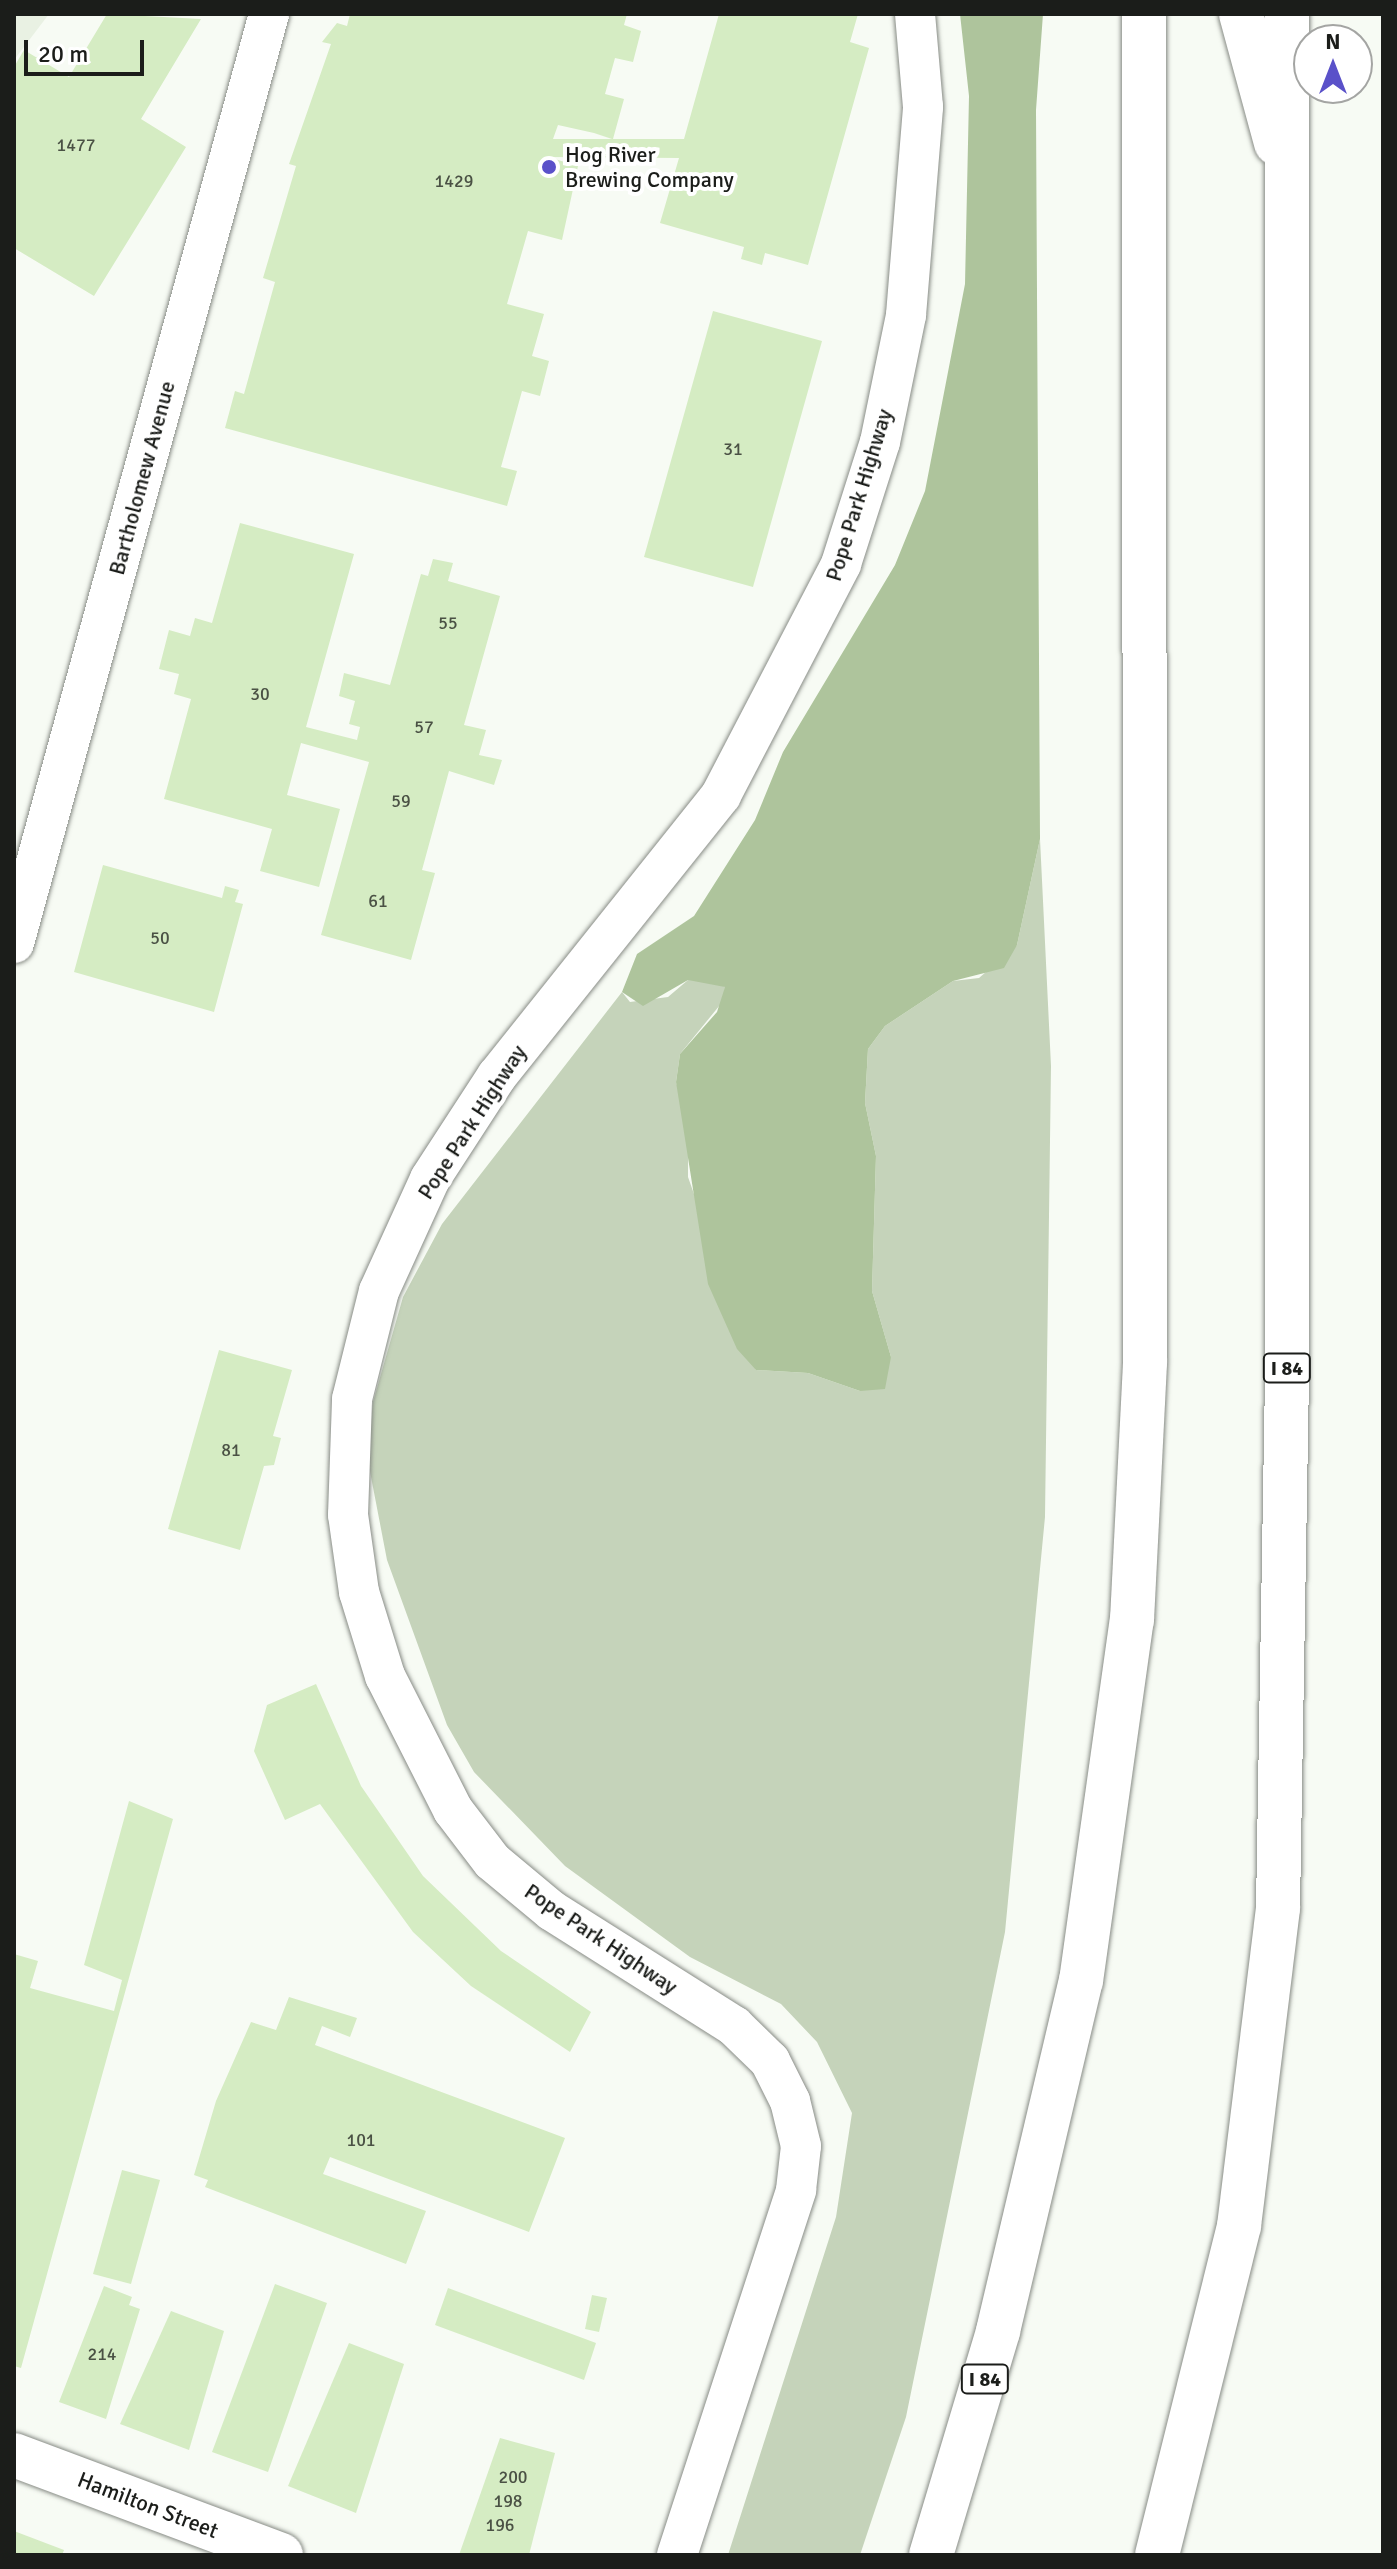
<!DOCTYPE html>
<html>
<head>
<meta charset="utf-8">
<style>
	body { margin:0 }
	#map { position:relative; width:1397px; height:2569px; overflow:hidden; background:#f7fbf4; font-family:Signika,sans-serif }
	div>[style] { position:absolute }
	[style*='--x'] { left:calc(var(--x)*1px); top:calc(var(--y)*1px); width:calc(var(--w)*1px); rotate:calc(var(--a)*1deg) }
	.built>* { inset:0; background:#e9f1e3 }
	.green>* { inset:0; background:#c5d3ba }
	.forest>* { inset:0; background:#aec49c }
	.building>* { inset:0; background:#d5ecc3 }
	.roads { filter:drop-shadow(0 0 2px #888c86) drop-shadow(0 0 2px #888c86) }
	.minor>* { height:40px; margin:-20px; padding:0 20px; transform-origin:20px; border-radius:20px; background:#fff }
	.tertiary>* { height:44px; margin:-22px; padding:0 22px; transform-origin:22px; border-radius:22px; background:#fff }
	.motorway>* { height:44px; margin:-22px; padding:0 22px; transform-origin:22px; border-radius:22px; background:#fff }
	.dots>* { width:22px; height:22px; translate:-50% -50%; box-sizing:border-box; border:4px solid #fff; border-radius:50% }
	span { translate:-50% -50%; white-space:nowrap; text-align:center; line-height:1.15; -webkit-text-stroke:8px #fff; paint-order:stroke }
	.number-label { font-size:18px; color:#4a5144 }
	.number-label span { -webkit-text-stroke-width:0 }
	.shield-label span { padding:2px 6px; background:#fff; border:2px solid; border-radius:6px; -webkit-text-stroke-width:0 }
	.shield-label { font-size:20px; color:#1b1d1a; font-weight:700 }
	.poi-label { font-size:22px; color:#1b1d1a }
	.left { translate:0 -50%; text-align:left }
	.street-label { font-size:22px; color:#1b1d1a }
	.frame { position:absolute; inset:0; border:16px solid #1b1d1a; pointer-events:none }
	.north { position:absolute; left:1293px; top:24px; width:80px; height:80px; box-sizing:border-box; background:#fff; border:2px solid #a4a5a3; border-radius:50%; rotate:0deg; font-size:22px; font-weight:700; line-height:32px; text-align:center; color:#1b1d1a }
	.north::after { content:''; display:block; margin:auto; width:28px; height:36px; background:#5a51c9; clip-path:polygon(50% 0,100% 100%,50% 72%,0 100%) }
	.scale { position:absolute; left:24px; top:40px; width:120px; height:36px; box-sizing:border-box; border:4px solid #1b1d1a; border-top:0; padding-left:10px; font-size:24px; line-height:28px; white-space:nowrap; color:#1b1d1a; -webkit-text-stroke:6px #fff; paint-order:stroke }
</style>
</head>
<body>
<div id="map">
	<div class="built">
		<div style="clip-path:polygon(14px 14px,49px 14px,14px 60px)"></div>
	</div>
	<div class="green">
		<div style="clip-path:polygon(1040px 839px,1051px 1066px,1045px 1517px,1005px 1932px,906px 2417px,860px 2555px,728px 2555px,836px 2217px,852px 2113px,817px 2042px,781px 2004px,690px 1957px,565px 1866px,474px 1772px,447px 1725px,387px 1560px,367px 1456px,373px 1402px,403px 1297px,442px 1224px,622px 992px,630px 1002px,668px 997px,688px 980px,714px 980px,725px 987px,724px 1000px,680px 1054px,676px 1082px,688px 1124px,688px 1177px,756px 1370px,808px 1373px,860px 1391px,891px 1357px,872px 1291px,876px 1156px,865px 1103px,868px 1049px,885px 1026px,953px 981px,979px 978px,1017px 945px)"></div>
	</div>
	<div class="forest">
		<div style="clip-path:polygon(960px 14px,1043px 14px,1036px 110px,1040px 839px,1017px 945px,1004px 968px,953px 981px,885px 1026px,868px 1049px,865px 1103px,876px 1156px,872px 1291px,891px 1357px,885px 1389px,860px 1391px,808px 1373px,756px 1370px,737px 1349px,708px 1284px,676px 1082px,680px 1054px,717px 1012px,725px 987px,688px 980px,643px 1006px,622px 992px,637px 954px,694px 916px,755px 820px,783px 752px,895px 565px,925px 491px,965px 284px,969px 96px)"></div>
	</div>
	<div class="building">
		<div style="clip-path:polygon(107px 14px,201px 19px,141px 119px,186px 147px,94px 296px,14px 248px,14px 67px,24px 50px,69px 77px)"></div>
		<div style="clip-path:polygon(evenodd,350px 14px,627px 14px,624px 25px,641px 31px,633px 62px,615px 58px,605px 94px,624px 99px,613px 139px,684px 139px,719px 14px,858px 14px,850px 42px,869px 48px,808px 265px,765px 253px,762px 265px,741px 259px,744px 247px,660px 223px,679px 158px,548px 157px,578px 166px,562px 240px,528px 231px,507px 304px,544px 314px,532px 356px,549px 361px,540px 396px,522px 391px,501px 467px,517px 471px,507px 506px,225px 428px,235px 391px,244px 394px,275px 282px,263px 278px,296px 166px,289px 164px,331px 44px,322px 42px,337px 23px,347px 26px,350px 14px,558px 125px,594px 133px,612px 139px,553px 139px,558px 125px)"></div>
		<div style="clip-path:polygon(713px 311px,822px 341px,753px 587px,644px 557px)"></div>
		<div style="clip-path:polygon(240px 523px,354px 554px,306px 727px,357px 740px,360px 727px,349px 724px,355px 701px,339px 696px,344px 673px,390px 685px,421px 574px,428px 576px,433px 559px,453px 563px,448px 581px,500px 596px,464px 725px,486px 730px,479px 755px,502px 760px,494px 785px,449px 771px,422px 870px,435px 873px,411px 960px,321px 935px,369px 762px,301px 743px,287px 795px,340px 809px,319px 887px,260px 871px,272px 829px,164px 799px,191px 699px,174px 694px,179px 674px,159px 669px,169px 630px,190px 636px,195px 618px,212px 623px)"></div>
		<div style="clip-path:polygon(103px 865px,222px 898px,225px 886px,239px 890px,235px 902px,243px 904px,214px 1012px,74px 972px)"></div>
		<div style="clip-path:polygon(219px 1350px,292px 1370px,273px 1436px,281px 1438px,274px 1465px,264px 1466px,240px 1550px,168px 1529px)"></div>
		<div style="clip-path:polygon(316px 1684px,361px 1786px,423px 1876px,501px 1951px,591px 2012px,570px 2052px,471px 1986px,413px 1932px,320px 1804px,285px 1820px,254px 1751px,267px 1705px)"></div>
		<div style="clip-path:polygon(129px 1801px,173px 1819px,21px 2368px,14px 2366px,14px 1954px,38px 1961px,30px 1988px,114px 2011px,122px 1980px,84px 1965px)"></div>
		<div style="clip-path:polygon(289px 1997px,357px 2018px,350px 2037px,322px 2026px,315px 2045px,565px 2138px,529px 2232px,330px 2157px,323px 2174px,426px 2211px,406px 2264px,205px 2187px,208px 2180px,194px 2175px,216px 2101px,251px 2022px,276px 2030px)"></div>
		<div style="clip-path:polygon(122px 2170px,160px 2180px,131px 2284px,93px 2274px)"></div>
		<div style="clip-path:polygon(275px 2284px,327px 2303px,268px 2472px,212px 2452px)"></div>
		<div style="clip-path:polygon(104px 2286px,132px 2297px,129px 2305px,140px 2309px,106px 2419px,59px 2402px)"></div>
		<div style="clip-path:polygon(448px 2288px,596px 2343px,584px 2380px,435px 2325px)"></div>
		<div style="clip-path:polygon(592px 2295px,607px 2298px,599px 2332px,585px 2329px)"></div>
		<div style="clip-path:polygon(171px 2311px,224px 2331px,189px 2450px,120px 2424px)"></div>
		<div style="clip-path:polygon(349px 2343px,404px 2364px,356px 2513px,288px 2486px)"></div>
		<div style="clip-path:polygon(500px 2438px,555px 2453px,529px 2555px,459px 2555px)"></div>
		<div style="clip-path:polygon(14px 2531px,64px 2550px,62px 2555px,14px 2555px)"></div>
	</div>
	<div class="roads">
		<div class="minor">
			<div style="--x:14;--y:943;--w:963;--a:-74.65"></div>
			<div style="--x:677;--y:2555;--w:384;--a:-71.9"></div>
			<div style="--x:796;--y:2190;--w:44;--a:-83.5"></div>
			<div style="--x:801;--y:2146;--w:46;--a:-103.7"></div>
			<div style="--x:790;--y:2101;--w:45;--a:-116.6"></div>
			<div style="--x:770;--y:2061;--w:50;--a:-135.8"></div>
			<div style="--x:734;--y:2026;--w:215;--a:-147.7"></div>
			<div style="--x:552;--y:1911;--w:78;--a:-140.2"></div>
			<div style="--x:492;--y:1861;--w:64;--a:-127.4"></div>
			<div style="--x:453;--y:1810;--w:150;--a:-116.9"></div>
			<div style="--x:385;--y:1676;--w:88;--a:-107.2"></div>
			<div style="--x:359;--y:1592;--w:78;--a:-98.1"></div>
			<div style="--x:348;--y:1515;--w:116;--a:-88"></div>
			<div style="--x:352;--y:1399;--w:111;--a:-76"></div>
			<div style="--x:379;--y:1291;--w:123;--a:-65.5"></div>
			<div style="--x:430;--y:1179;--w:123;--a:-57"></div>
			<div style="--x:497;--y:1076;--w:359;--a:-51.4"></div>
			<div style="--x:721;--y:795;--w:260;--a:-62.5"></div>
			<div style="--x:841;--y:564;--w:128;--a:-72.3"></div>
			<div style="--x:880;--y:442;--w:130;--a:-78.4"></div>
			<div style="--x:906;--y:315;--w:209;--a:-85.3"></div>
			<div style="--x:923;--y:107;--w:93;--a:-94.9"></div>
		</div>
		<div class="tertiary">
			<div style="--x:14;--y:2455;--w:285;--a:20.5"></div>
		</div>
		<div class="motorway">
			<div style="--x:1241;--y:14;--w:134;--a:74.8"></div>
			<div style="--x:931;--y:2555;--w:234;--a:-73.3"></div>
			<div style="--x:998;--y:2331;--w:360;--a:-76.7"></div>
			<div style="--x:1081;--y:1981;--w:365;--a:-82"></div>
			<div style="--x:1132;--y:1620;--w:258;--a:-87.1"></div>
			<div style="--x:1145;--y:1362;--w:1348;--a:-90.04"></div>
			<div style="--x:1157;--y:2555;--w:339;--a:-76"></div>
			<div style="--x:1239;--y:2226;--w:320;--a:-83"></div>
			<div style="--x:1278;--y:1908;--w:531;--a:-89.03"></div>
			<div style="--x:1287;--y:1377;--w:1363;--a:-90"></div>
		</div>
	</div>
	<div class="dots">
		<div style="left:549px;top:167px;background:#5a51c9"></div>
	</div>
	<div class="number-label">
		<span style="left:76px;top:145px">1477</span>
		<span style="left:454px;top:181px">1429</span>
		<span style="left:733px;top:449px">31</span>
		<span style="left:448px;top:623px">55</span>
		<span style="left:260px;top:694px">30</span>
		<span style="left:424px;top:727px">57</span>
		<span style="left:401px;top:801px">59</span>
		<span style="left:378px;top:901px">61</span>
		<span style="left:160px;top:938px">50</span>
		<span style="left:231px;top:1450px">81</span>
		<span style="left:361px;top:2140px">101</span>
		<span style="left:102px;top:2354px">214</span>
		<span style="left:513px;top:2477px">200</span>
		<span style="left:508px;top:2501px">198</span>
		<span style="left:500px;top:2525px">196</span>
	</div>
	<div class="shield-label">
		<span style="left:1287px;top:1368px">I 84</span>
		<span style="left:985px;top:2379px">I 84</span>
	</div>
	<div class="poi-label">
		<span class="left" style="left:565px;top:167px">Hog River<br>Brewing Company</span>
	</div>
	<div class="street-label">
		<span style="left:142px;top:478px;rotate:-75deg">Bartholomew Avenue</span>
		<span style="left:859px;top:495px;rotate:-73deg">Pope Park Highway</span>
		<span style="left:472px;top:1122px;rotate:-57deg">Pope Park Highway</span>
		<span style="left:601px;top:1939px;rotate:34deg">Pope Park Highway</span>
		<span style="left:148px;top:2505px;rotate:21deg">Hamilton Street</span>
	</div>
	<div class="frame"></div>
	<div class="north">N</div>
	<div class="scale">20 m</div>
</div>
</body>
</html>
